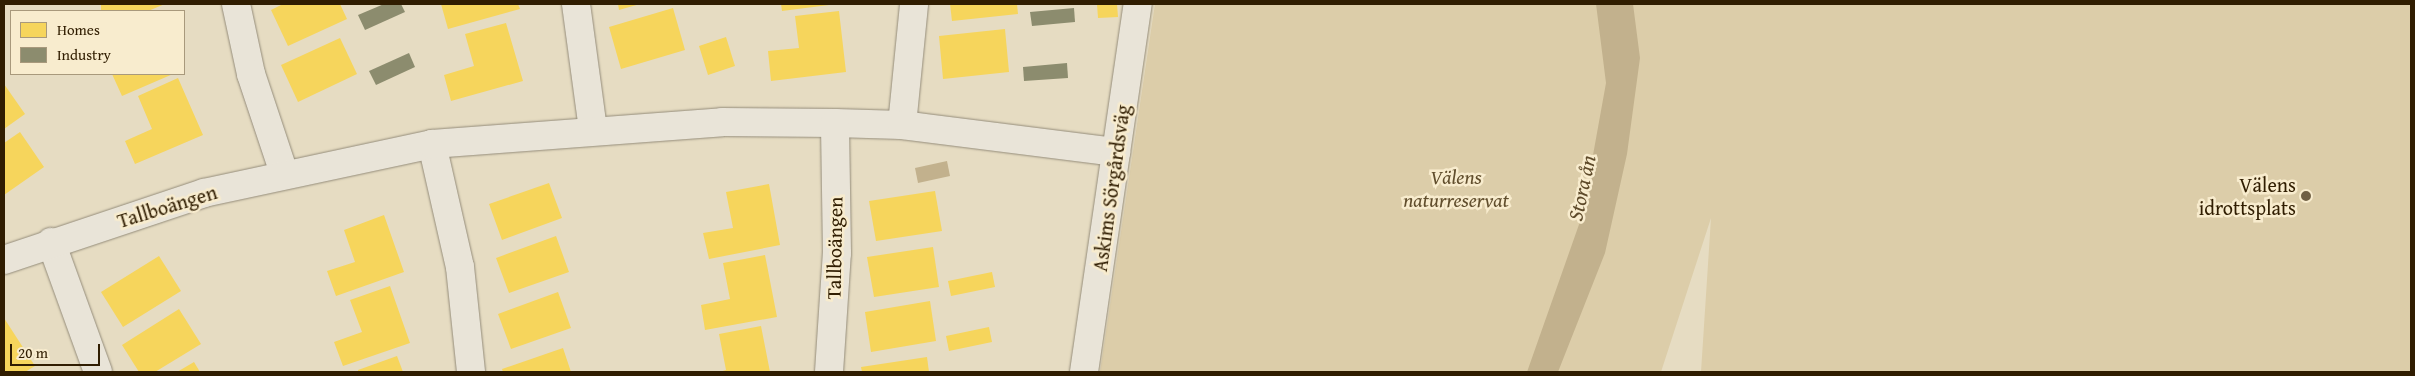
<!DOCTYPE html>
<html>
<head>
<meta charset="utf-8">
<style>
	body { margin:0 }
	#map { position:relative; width:2415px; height:376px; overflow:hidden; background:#e6dcc2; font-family:"Gentium Book Plus",serif }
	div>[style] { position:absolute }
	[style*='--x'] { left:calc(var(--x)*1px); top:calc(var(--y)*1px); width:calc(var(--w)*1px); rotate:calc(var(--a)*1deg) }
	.green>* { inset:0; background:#dccda9 }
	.water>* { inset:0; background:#c2b18d }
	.homes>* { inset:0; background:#f6d55c }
	.industry>* { inset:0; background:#8c8c6e }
	.roads { filter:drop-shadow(0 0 1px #948c7a) drop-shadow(0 0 1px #948c7a) }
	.street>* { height:28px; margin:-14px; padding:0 14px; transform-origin:14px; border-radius:14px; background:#e9e4d8 }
	.dots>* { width:14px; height:14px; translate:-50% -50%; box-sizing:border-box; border:2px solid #f8ecce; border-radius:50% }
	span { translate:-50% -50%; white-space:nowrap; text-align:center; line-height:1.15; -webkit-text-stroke:5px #f8ecce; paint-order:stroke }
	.park-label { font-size:20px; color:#614e2d; font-style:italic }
	.poi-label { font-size:20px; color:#301d01 }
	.right { translate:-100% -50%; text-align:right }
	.street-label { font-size:20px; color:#301d01 }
	.water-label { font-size:21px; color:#5e4a2a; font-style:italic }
	.frame { position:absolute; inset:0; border:5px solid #301d01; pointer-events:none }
	.legend { position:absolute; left:10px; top:10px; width:175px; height:65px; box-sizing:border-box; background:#f8ecce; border:1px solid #a8997c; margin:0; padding:6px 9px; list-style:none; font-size:15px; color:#301d01 }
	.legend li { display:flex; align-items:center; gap:10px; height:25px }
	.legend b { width:25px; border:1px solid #a8997c }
	.scale { position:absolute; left:10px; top:344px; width:90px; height:22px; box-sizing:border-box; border:2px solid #301d01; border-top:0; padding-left:6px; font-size:15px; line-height:18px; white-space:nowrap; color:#301d01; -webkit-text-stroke:4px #f8ecce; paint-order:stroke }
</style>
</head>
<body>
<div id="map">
	<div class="green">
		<div style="clip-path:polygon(1155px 4px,2411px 4px,2411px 372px,1701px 372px,1711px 218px,1661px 372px,1100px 372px)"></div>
	</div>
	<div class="water">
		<div style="clip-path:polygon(1596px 4px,1633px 4px,1640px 58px,1627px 154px,1605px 253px,1558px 372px,1527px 372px,1582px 216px,1606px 83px)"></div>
		<div style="clip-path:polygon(947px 161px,950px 176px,918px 183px,915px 168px)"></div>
	</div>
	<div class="homes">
		<div style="clip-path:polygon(101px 4px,165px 4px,148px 11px,101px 11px)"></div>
		<div style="clip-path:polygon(283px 4px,340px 4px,347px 19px,288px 46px,271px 10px)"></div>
		<div style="clip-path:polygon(441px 4px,518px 4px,520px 9px,448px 29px)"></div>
		<div style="clip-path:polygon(618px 4px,640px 4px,619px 10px)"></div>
		<div style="clip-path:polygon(781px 4px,829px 4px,829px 5px,782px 11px)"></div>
		<div style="clip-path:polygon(950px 4px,1017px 4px,1018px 14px,952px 21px)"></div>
		<div style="clip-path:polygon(1097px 4px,1117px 4px,1118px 17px,1098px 18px)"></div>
		<div style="clip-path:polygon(673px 8px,685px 50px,621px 69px,609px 27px)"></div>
		<div style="clip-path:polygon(839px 11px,846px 72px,771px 81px,768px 51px,799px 48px,795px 16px)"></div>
		<div style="clip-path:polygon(506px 23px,523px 81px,451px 101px,444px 75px,474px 66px,465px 34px)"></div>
		<div style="clip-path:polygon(1005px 29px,1009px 72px,943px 79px,939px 36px)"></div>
		<div style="clip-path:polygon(726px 37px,735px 66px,708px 75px,699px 46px)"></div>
		<div style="clip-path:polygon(340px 38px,357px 74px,298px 102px,281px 65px)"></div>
		<div style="clip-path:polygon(112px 74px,173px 74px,122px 96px)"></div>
		<div style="clip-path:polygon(178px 78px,203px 135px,135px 164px,125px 141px,152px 129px,138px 96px)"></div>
		<div style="clip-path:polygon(4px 84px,25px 114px,4px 129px)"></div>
		<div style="clip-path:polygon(20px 132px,44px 167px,4px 195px,4px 143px)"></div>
		<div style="clip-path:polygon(549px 183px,562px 218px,502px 240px,489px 204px)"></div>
		<div style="clip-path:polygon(769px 184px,780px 245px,709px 259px,703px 233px,733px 228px,726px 192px)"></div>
		<div style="clip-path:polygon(935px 191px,942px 231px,876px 241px,869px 201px)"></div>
		<div style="clip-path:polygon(384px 215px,404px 272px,336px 296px,327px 271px,355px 262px,344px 230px)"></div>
		<div style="clip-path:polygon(556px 236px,569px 272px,509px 293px,496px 258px)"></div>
		<div style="clip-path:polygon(933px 247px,939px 287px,874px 297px,867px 257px)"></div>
		<div style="clip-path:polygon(765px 255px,777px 317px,705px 330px,701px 305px,730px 299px,723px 263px)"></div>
		<div style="clip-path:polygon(159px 256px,181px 291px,123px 327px,101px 292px)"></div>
		<div style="clip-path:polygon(992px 272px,995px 287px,951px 296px,948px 281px)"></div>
		<div style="clip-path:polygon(390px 286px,410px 343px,343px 366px,334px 342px,362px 332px,350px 300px)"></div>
		<div style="clip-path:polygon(558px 292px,571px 328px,511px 349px,498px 314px)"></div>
		<div style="clip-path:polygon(930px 301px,936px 341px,871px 352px,865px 312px)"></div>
		<div style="clip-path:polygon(179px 309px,201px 344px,155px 372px,139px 372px,122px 345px)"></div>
		<div style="clip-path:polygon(4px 318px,35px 366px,25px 372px,4px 372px)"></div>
		<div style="clip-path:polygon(761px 326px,770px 372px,719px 372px,726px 370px,719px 334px)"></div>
		<div style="clip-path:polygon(989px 327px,992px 342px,949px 351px,946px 336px)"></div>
		<div style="clip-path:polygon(563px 348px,571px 372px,503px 372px,502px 369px)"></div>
		<div style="clip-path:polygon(397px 356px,403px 372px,358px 372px,358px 370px)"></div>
		<div style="clip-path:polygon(927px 357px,929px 372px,862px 372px,861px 367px)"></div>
		<div style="clip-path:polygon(194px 362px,200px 372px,177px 372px)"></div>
	</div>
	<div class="industry">
		<div style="clip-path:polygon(384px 4px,401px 4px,405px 12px,365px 30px,358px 15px)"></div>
		<div style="clip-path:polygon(1074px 8px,1075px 22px,1032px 26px,1030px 12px)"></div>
		<div style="clip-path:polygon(409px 53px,415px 67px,376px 85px,369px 71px)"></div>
		<div style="clip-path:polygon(1067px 63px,1068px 78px,1024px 81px,1023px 67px)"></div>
	</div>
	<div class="roads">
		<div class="street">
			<div style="--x:236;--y:4;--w:72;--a:77.9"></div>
			<div style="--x:251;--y:74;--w:104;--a:71.6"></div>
			<div style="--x:576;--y:4;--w:126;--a:82.3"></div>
			<div style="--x:902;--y:125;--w:122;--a:-84.3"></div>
			<div style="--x:432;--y:144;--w:126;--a:77.2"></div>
			<div style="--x:460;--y:267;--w:106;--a:84"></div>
			<div style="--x:51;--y:242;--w:138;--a:70.1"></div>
			<div style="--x:4;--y:260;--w:211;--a:-18.5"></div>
			<div style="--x:204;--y:193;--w:233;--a:-12.1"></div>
			<div style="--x:432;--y:144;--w:291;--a:-4.3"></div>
			<div style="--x:722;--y:122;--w:113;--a:0.5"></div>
			<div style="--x:835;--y:123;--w:67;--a:1.7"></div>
			<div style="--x:902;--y:125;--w:216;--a:7.2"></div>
			<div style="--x:829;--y:372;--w:119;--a:-86.2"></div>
			<div style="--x:837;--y:253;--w:130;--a:-90.9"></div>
			<div style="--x:1084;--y:372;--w:372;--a:-81.7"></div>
		</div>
	</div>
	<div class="dots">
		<div style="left:2306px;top:196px;background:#706045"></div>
	</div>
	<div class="park-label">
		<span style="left:1456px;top:188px">Välens<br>naturreservat</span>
	</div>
	<div class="poi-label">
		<span class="right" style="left:2296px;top:196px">Välens<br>idrottsplats</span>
	</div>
	<div class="street-label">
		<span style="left:1111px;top:188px;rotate:-82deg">Askims Sörgårdsväg</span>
		<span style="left:167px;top:206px;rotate:-17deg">Tallboängen</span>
		<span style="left:834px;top:248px;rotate:-89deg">Tallboängen</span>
	</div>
	<div class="water-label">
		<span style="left:1582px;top:188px;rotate:-78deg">Stora ån</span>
	</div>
	<div class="frame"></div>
	<ul class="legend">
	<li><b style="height:14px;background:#f6d55c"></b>Homes</li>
	<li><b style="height:14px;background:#8c8c6e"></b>Industry</li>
	</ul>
	<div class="scale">20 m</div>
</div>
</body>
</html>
